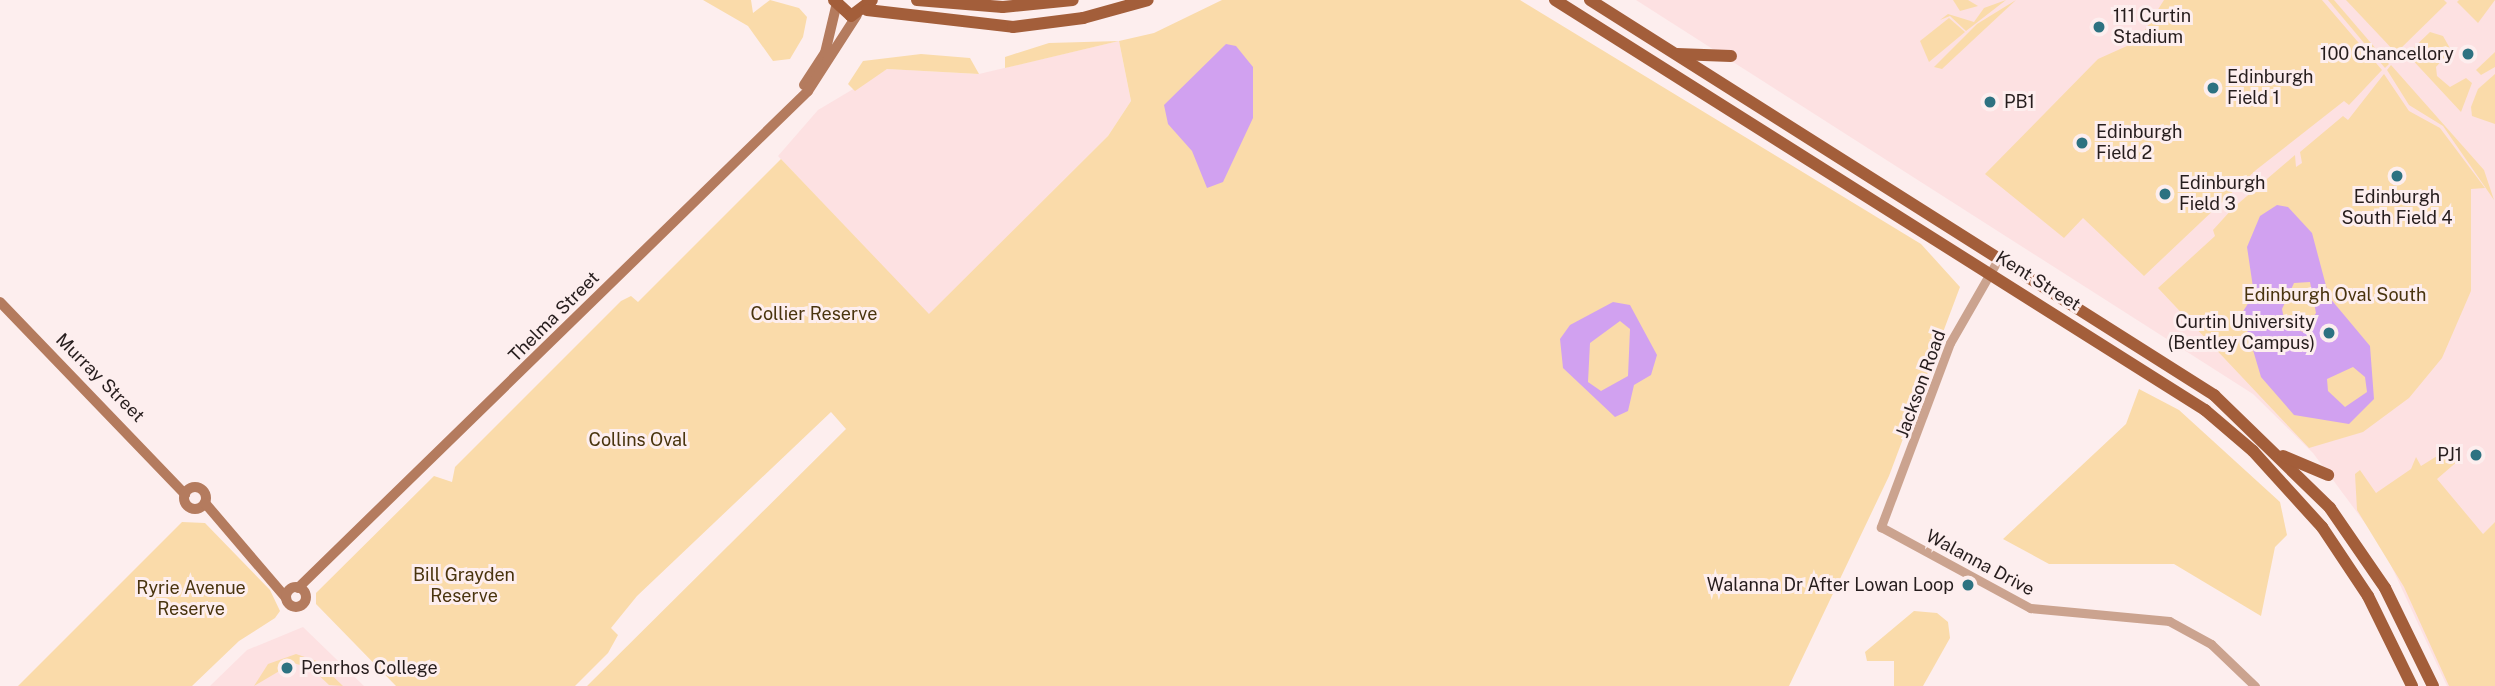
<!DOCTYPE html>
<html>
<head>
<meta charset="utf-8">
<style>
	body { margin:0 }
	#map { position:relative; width:2495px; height:686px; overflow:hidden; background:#fdeeee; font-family:"Public Sans",sans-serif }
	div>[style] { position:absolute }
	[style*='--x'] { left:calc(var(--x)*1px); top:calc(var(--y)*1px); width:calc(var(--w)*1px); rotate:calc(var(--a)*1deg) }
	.built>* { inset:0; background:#fde1e2 }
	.green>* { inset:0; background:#fadbaa }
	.water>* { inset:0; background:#d1a1f0 }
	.tertiary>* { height:9px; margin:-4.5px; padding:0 4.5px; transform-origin:4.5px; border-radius:4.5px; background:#cba38f }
	.secondary>* { height:10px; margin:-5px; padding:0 5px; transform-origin:5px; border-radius:5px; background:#b47b5e }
	.secondary>.ring { margin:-5px; padding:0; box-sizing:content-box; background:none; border:10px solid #b47b5e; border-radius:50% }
	.primary>* { height:12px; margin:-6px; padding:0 6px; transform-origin:6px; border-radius:6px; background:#a35e3a }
	.dots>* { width:19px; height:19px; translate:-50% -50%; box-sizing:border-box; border:4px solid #fdeeee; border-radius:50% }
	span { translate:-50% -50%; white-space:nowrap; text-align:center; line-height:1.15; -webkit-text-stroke:6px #fdeeee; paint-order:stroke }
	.poi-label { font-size:18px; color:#261d1d }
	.left { translate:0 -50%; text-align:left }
	.right { translate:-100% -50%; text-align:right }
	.street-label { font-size:18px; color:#261d1d }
	.park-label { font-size:18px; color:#49340e }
</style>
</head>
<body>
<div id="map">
	<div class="built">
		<div style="clip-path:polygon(1636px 0,2495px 0,2495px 686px,2447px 686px,2382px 546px,2313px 453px,2253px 394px)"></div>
		<div style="clip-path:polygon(1119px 41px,1131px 101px,1108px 136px,929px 315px,778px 156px,818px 110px,887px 69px,979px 74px)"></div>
		<div style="clip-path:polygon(303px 627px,364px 686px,210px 686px,247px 650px)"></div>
	</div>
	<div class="green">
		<div style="clip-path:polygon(703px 0,751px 0,753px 13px,770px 0,799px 8px,807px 17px,803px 37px,790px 59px,773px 61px,748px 26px)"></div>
		<div style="clip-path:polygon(1222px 0,1520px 0,1921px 244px,1960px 287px,1889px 476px,1789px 686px,587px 686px,846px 429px,831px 412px,637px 596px,611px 628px,618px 635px,608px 653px,575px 686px,396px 686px,316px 604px,316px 593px,434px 476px,452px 482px,455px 467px,621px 301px,631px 296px,638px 302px,781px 159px,929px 314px,1108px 136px,1131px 101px,1119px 41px,1005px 68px,1005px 57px,1049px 43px,1119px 41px,1154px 33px)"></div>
		<div style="clip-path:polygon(1953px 0,1968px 0,1978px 6px,1960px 11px)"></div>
		<div style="clip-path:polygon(2006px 0,1966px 31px,1950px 16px,1940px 20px,1948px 14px,1974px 22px,1984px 8px)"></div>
		<div style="clip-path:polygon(2016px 0,1942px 69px,1934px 67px,1977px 24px)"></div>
		<div style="clip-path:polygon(2164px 0,2322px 0,2382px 70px,2349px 105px,2344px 101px,2256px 170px,2144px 276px,2083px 218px,2064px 238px,1985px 174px,2098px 59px,2138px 41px)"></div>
		<div style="clip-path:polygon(2328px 0,2334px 0,2389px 64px,2385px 68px)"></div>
		<div style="clip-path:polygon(2346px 0,2444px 0,2447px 3px,2396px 53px)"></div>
		<div style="clip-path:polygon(2495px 0,2478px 23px,2457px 2px,2459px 0)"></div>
		<div style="clip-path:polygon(1949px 18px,1965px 32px,1929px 62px,1920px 41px)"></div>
		<div style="clip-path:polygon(2430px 32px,2443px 36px,2451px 50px,2436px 67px,2437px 76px,2450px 87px,2466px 78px,2472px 83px,2461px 112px,2407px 54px)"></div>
		<div style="clip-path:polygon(2495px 52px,2495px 67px,2481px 75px,2476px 70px)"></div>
		<div style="clip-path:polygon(921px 54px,970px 58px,979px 74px,887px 69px,855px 91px,848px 84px,863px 61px)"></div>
		<div style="clip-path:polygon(2391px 65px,2484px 170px,2494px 200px,2443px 126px,2409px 105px,2387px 70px)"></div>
		<div style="clip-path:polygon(2384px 74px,2409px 111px,2440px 128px,2485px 188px,2471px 189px,2471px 291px,2442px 358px,2409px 398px,2363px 432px,2309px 448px,2158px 288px,2215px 236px,2213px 230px,2233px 208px,2295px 155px,2296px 167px,2302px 163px,2300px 152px,2343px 116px,2348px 120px)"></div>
		<div style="clip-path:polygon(2495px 74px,2495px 124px,2472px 116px,2471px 107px,2478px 89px)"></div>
		<div style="clip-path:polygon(2139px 389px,2179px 410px,2280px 502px,2287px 535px,2275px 547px,2261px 616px,2174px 564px,2049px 564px,2003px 539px,2126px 424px)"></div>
		<div style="clip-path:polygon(2450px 448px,2459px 460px,2437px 479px,2483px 534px,2495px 522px,2495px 686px,2449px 686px,2404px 587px,2357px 510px,2355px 474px,2360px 470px,2376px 493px,2411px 469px,2416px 457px,2421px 466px)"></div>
		<div style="clip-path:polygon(182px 522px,205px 523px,270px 590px,280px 611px,275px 618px,239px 641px,192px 686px,18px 686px)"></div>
		<div style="clip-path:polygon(1914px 611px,1937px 613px,1948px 622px,1950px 638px,1923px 686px,1894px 686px,1894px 661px,1867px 661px,1865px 652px)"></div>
		<div style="clip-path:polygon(296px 654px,317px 661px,343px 686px,329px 685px,311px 668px,293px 663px,254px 686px,268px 664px)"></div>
	</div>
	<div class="water">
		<div style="clip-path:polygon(1226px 44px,1236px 46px,1253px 67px,1253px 118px,1223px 182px,1207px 188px,1192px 151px,1168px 124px,1164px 105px)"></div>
		<div style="clip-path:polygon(evenodd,2277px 205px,2288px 207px,2312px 233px,2329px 297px,2370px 346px,2374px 399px,2349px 424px,2294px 415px,2261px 377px,2242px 313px,2254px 294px,2247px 247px,2260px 216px,2277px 205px,2310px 282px,2316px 313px,2303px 332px,2285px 324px,2282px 309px,2294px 283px,2310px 282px,2277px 205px,2353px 367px,2365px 377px,2367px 392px,2345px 407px,2328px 391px,2327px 379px,2353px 367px)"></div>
		<div style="clip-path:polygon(evenodd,1613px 302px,1630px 305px,1657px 355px,1651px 375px,1634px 385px,1628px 411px,1615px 417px,1563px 368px,1560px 339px,1570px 325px,1613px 302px,1620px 321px,1630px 329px,1628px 376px,1601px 391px,1588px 382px,1590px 343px,1620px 321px)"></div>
	</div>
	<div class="tertiary">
		<div style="--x:2000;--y:256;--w:100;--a:119.9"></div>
		<div style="--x:1950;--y:343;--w:197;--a:110.6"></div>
		<div style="--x:1881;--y:527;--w:170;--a:28.5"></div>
		<div style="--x:2030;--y:608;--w:140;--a:5.3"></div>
		<div style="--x:2169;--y:621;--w:48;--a:28.7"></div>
		<div style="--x:2211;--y:644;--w:61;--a:43.7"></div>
	</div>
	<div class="secondary">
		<div style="--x:804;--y:85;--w:38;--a:-57"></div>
		<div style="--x:825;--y:53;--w:47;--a:-76.6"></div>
		<div style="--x:0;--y:302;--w:267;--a:46.1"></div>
		<div class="ring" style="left:184px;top:487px;width:12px;height:12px"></div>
		<div style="--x:205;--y:503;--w:125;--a:49.5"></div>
		<div class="ring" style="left:286px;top:587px;width:10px;height:10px"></div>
		<div style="--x:298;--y:588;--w:712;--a:-44.26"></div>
		<div style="--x:808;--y:91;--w:90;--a:-57.2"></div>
	</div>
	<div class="primary">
		<div style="--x:834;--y:0;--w:23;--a:43"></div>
		<div style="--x:851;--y:16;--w:26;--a:-37"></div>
		<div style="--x:917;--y:0;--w:86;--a:4.7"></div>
		<div style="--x:1003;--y:7;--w:70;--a:-5.7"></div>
		<div style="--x:1555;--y:0;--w:769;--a:32.24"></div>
		<div style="--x:2205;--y:410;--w:63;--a:40.5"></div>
		<div style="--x:2253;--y:451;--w:103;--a:47.8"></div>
		<div style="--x:2322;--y:527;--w:83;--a:56.3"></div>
		<div style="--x:2368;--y:596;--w:100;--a:63.9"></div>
		<div style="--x:1590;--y:0;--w:739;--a:32.33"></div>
		<div style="--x:2214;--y:395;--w:162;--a:44.2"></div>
		<div style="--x:2330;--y:508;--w:97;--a:55.5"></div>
		<div style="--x:2385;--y:588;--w:109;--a:63.9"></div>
		<div style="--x:867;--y:10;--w:147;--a:6.6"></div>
		<div style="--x:1013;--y:27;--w:71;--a:-7.3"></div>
		<div style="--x:1083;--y:18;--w:67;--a:-15.5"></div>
		<div style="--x:1677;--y:54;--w:54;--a:2.1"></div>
		<div style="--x:2283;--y:456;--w:49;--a:22.9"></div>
	</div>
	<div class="dots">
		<div style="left:2099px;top:27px;background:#2d7281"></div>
		<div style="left:2468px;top:54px;background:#2d7281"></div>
		<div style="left:2213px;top:88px;background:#2d7281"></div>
		<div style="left:1990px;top:102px;background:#2d7281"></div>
		<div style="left:2082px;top:143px;background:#2d7281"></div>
		<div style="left:2397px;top:176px;background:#2d7281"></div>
		<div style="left:2165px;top:194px;background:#2d7281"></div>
		<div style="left:2329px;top:333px;background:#2d7281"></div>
		<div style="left:2476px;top:455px;background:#2d7281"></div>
		<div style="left:1968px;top:585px;background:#2d7281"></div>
		<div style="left:287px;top:668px;background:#2d7281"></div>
	</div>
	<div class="poi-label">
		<span class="left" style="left:2113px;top:27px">111 Curtin<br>Stadium</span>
		<span class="right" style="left:2454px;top:54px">100 Chancellory</span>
		<span class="left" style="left:2227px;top:88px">Edinburgh<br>Field 1</span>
		<span class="left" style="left:2004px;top:102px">PB1</span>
		<span class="left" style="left:2096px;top:143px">Edinburgh<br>Field 2</span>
		<span class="left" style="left:2179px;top:194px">Edinburgh<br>Field 3</span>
		<span style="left:2397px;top:208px">Edinburgh<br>South Field 4</span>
		<span class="right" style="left:2315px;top:333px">Curtin University<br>(Bentley Campus)</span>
		<span class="right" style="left:2462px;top:455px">PJ1</span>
		<span class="right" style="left:1954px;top:585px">Walanna Dr After Lowan Loop</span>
		<span class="left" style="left:301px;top:668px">Penrhos College</span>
	</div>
	<div class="street-label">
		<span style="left:2038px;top:281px;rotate:32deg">Kent Street</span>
		<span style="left:554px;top:317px;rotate:-45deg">Thelma Street</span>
		<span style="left:100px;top:378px;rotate:45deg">Murray Street</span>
		<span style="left:1921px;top:384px;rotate:-70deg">Jackson Road</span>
		<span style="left:1980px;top:563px;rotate:28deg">Walanna Drive</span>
	</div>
	<div class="park-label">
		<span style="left:2335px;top:295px">Edinburgh Oval South</span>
		<span style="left:814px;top:314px">Collier Reserve</span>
		<span style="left:638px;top:440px">Collins Oval</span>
		<span style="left:464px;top:586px">Bill Grayden<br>Reserve</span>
		<span style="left:191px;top:599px">Ryrie Avenue<br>Reserve</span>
	</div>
</div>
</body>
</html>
